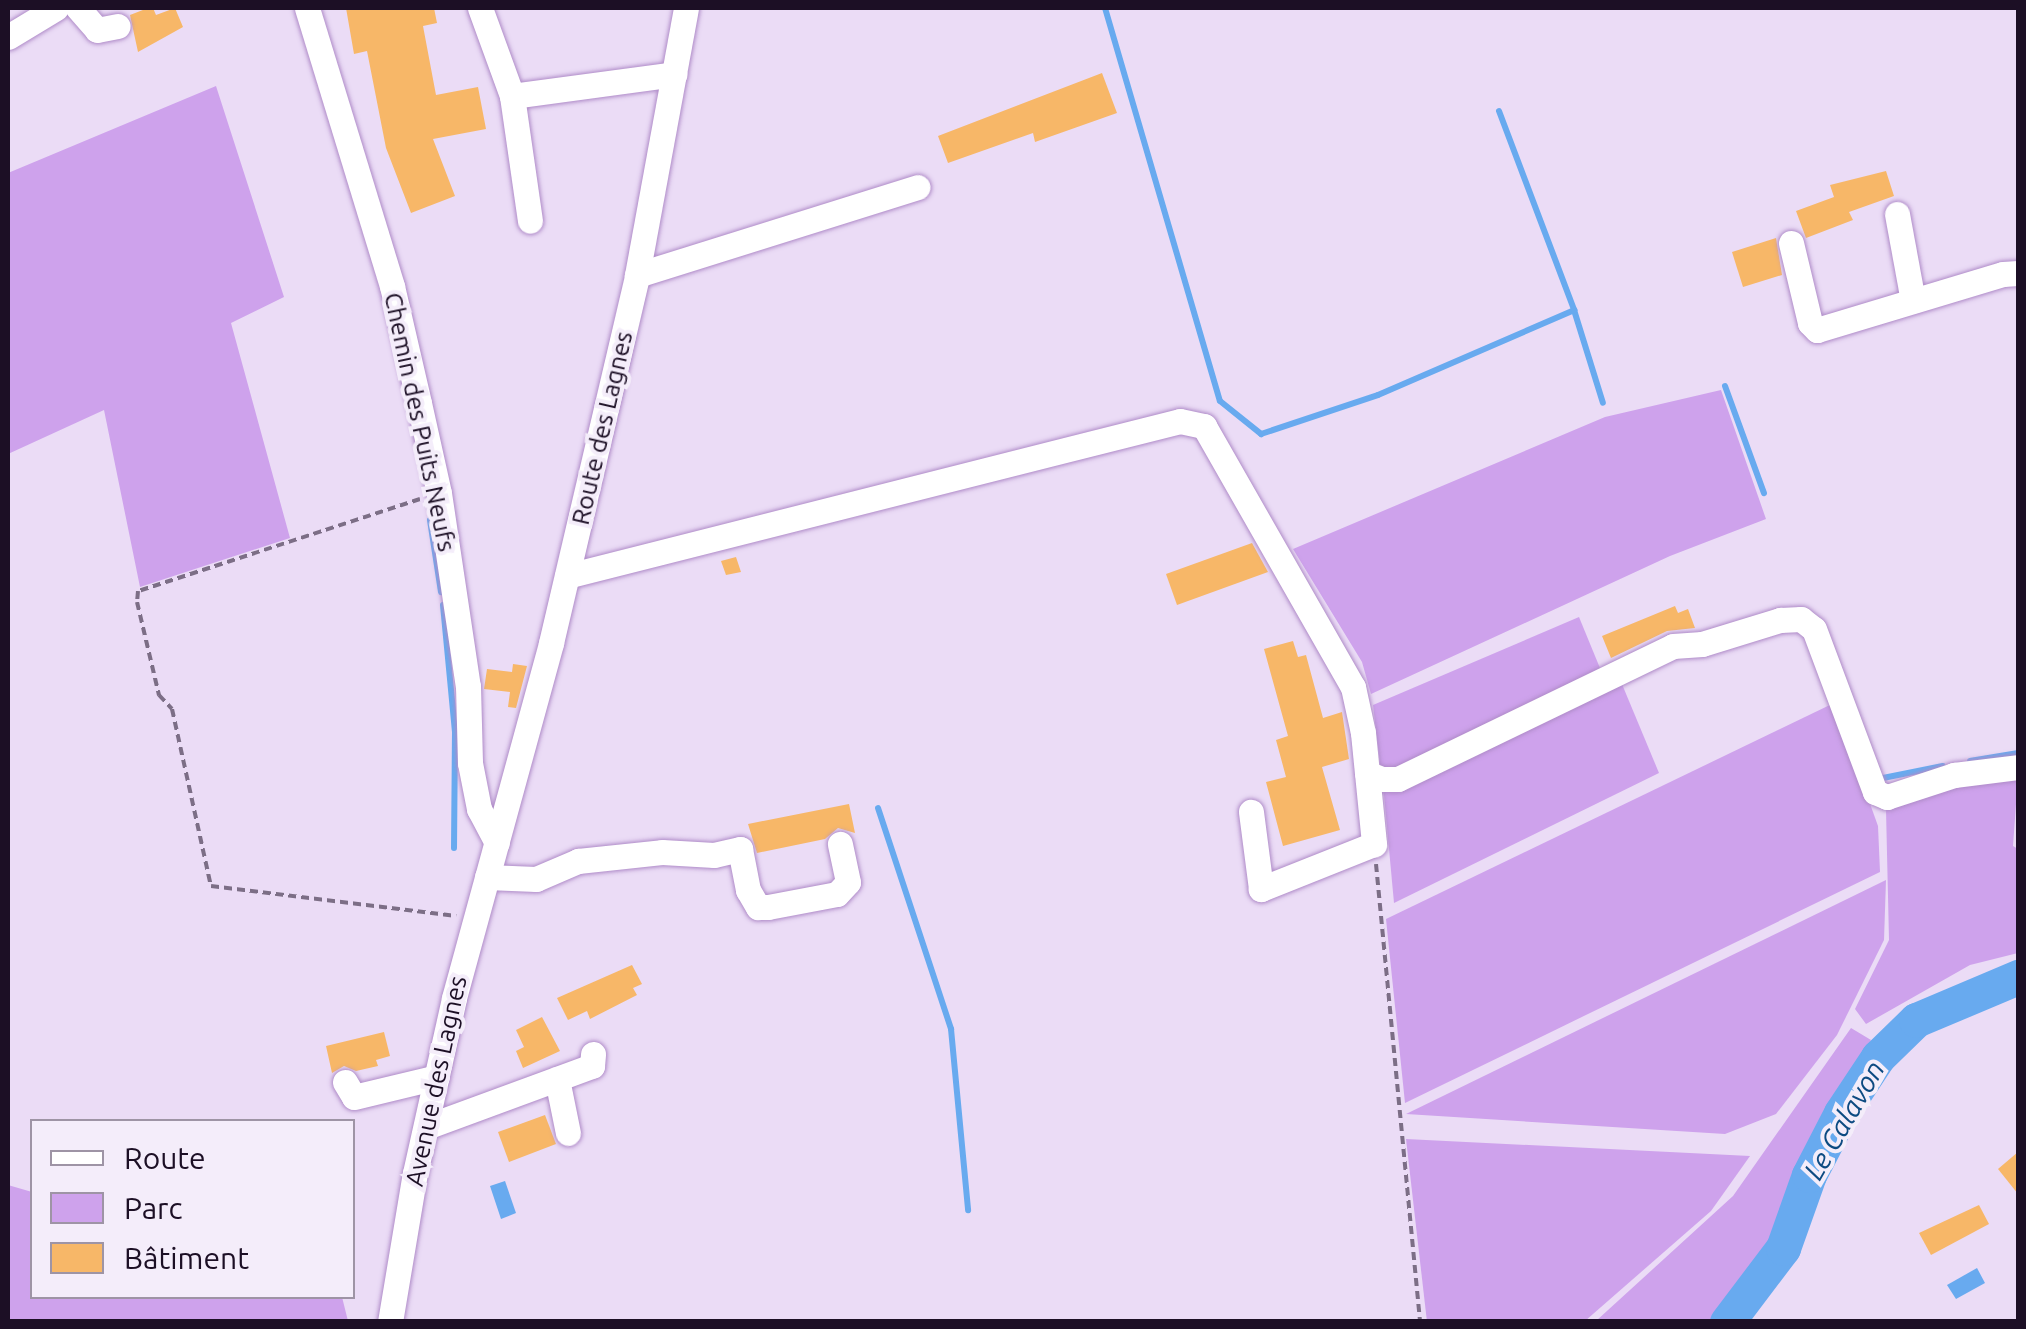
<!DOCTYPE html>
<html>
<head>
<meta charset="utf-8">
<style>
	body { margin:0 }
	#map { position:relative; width:2026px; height:1329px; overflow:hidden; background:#ebdcf6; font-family:Ubuntu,sans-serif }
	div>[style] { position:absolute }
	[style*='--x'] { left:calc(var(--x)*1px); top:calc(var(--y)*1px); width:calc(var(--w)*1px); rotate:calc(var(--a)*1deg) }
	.green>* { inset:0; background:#cea2ec }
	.water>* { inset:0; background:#68aaef }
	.stream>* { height:6px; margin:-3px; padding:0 3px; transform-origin:3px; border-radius:3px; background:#68aaef }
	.river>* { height:35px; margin:-17.5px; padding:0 17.5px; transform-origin:17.5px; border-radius:17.5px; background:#68aaef }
	.building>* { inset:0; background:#f7b768 }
	.path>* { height:4px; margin-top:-2px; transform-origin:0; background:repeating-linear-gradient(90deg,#7c6e86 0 8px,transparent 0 13px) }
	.roads { filter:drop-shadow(0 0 2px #af8bc8) drop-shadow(0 0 2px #af8bc8) }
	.minor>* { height:25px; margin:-12.5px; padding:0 12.5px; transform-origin:12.5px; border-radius:12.5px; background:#fff }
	span { translate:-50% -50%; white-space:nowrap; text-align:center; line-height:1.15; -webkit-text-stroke:8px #f4edfa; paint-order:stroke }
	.street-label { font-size:25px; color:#1c0f25 }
	.water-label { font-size:28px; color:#0d4b82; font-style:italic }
	.frame { position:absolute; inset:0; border:10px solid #1c0f25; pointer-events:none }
	.legend { position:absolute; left:30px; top:1119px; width:325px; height:180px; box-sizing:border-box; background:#f4edfa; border:2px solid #9e94a5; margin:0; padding:12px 18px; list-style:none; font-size:30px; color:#1c0f25 }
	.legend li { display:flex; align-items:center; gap:20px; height:50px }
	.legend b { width:50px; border:2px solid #9e94a5 }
</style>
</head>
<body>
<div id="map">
	<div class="green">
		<div style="clip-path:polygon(216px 86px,284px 297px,231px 323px,290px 538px,140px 587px,104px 410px,8px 454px,8px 173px)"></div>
		<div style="clip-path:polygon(1721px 390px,1766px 519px,1670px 556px,1371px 694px,1362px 662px,1293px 549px,1605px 417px)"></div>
		<div style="clip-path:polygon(1579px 617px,1602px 673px,1397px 772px,1381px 772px,1373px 705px)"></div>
		<div style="clip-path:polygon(1619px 677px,1659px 773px,1394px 903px,1383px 784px)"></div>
		<div style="clip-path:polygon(1834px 703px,1878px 826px,1880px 872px,1405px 1103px,1386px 919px)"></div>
		<div style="clip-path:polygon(2018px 776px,2013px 846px,2018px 849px,2018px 953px,1970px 965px,1866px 1024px,1855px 1009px,1889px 940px,1886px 810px,1957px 779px)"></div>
		<div style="clip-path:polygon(1886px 880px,1884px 940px,1837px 1035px,1776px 1114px,1725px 1134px,1406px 1114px)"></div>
		<div style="clip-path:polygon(1851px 1028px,1871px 1040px,1812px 1148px,1763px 1263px,1711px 1321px,1596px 1321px,1733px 1196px)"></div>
		<div style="clip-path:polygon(1406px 1139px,1750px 1156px,1711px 1211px,1585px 1321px,1427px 1322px)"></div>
		<div style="clip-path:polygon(8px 1185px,32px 1192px,32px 1296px,342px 1297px,348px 1321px,8px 1321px)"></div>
	</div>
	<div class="water">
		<div style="clip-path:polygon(505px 1181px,516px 1213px,501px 1219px,490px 1186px)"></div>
		<div style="clip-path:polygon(1977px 1268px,1985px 1283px,1956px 1299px,1947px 1285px)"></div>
	</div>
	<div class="stream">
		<div style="--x:1105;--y:8;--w:409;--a:73.7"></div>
		<div style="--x:1220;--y:401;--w:53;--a:38.8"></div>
		<div style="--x:1261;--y:434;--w:123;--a:-18.4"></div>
		<div style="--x:1378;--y:395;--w:214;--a:-23.4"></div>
		<div style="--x:1574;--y:310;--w:97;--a:72.7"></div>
		<div style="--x:1499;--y:111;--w:213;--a:69.3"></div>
		<div style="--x:1725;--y:386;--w:114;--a:70"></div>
		<div style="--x:430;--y:520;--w:73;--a:81.3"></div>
		<div style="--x:443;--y:605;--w:129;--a:84.6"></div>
		<div style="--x:455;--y:733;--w:115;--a:90.5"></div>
		<div style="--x:1970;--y:761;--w:49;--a:-9.5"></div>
		<div style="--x:1883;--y:778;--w:61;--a:-11.3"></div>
		<div style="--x:878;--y:808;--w:233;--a:71.7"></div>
		<div style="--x:951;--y:1029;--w:182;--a:84.6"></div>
	</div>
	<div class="river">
		<div style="--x:1727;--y:1322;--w:93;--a:-52.9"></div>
		<div style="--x:1783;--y:1248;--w:77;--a:-70.4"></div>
		<div style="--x:1809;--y:1175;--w:70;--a:-62.7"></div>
		<div style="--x:1841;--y:1113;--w:67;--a:-56.5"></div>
		<div style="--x:1878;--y:1057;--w:53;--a:-44.2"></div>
		<div style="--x:1916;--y:1020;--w:111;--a:-22.9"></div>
	</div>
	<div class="building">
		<div style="clip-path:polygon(148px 8px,153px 8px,156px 15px,175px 8px,183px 27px,138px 52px,130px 15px)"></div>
		<div style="clip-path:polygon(346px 8px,434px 8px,437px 23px,423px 26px,436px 95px,478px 87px,486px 129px,433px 139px,455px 196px,411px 213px,386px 148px,367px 51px,354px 54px)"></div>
		<div style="clip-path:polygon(1102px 73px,1117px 113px,1035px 142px,1033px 133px,948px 163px,938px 136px)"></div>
		<div style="clip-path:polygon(1886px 171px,1894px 196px,1849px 212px,1853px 220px,1806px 238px,1796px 211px,1834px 197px,1830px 185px)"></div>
		<div style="clip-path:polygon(1776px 238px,1782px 275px,1743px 287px,1732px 252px)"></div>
		<div style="clip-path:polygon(1252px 543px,1268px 572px,1177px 605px,1166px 574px)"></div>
		<div style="clip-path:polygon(736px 557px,741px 572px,726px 575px,721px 561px)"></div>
		<div style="clip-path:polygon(1675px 606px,1678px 613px,1688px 609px,1695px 628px,1667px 631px,1611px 658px,1602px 636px)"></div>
		<div style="clip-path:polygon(1293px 641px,1298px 657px,1306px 655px,1323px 718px,1342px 712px,1349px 759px,1322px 767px,1340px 830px,1283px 846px,1266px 782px,1286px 777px,1276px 740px,1288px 736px,1264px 649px)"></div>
		<div style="clip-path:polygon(513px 664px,527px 666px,516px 708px,508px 707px,510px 692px,484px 689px,487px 669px,512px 672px)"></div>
		<div style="clip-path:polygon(849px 804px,855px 833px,838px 828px,825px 839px,757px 853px,748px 824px)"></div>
		<div style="clip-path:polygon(632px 965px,642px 984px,633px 988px,637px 995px,590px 1019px,587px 1011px,568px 1020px,557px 998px)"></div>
		<div style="clip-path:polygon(542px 1017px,560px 1051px,523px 1068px,516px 1051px,524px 1047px,516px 1030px)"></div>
		<div style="clip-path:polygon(384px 1032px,390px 1056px,376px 1060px,378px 1066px,356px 1071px,344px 1066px,332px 1073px,326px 1046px)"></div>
		<div style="clip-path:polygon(545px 1115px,556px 1144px,509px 1162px,498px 1132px)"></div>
		<div style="clip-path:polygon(2018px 1152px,2018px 1194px,1998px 1169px)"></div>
		<div style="clip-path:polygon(1979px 1205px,1989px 1224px,1931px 1255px,1919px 1233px)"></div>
	</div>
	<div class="path">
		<div style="--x:420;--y:499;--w:297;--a:161.9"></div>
		<div style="--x:138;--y:591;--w:11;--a:95"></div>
		<div style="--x:137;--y:602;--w:96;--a:76.7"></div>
		<div style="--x:159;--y:695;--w:19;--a:47"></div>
		<div style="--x:172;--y:709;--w:181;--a:77.6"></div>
		<div style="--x:211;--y:886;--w:247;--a:7"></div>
		<div style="--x:1376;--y:864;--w:460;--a:84.5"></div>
	</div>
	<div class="roads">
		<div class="minor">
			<div style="--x:78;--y:8;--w:29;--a:49"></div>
			<div style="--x:97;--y:30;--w:21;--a:-11"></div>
			<div style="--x:307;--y:8;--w:291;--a:73"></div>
			<div style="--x:392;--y:286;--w:120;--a:77"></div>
			<div style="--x:419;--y:403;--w:92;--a:77.5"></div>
			<div style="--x:439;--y:493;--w:195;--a:81.5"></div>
			<div style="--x:468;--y:686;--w:77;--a:88.5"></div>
			<div style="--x:470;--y:763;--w:47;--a:78.9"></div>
			<div style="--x:479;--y:809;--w:38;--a:62"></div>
			<div style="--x:480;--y:8;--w:94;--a:70"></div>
			<div style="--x:512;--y:96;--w:164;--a:-7.7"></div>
			<div style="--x:8;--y:37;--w:56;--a:-31.1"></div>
			<div style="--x:512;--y:96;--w:126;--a:81.8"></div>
			<div style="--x:1897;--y:214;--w:88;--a:79.6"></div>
			<div style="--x:1791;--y:243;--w:82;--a:76.6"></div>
			<div style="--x:1810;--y:323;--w:10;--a:45"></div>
			<div style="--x:1817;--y:330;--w:194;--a:-16.8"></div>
			<div style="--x:2003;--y:274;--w:15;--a:-4"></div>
			<div style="--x:637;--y:275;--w:294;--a:-17.4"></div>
			<div style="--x:567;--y:576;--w:632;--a:-14.19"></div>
			<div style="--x:1180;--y:421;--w:25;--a:12"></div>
			<div style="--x:1204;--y:426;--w:301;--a:60.3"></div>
			<div style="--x:1353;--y:687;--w:47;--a:77.7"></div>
			<div style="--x:1363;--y:733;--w:112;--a:84.3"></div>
			<div style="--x:1374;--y:844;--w:122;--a:158.3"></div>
			<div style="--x:1261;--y:889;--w:78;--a:-97.4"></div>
			<div style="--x:1367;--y:773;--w:16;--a:22"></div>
			<div style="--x:1382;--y:779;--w:16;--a:0"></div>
			<div style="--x:1398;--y:779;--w:305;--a:-25.8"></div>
			<div style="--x:1673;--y:646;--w:29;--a:-4"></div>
			<div style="--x:1702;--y:644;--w:82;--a:-17.1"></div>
			<div style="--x:1780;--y:620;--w:21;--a:-3"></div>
			<div style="--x:1801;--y:619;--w:16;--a:38"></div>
			<div style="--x:1814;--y:629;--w:174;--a:69.5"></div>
			<div style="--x:1875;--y:792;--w:13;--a:23"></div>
			<div style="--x:1887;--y:797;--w:71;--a:-18.2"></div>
			<div style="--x:1954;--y:775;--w:64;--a:-7.1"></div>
			<div style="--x:487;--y:877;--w:49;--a:2.3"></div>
			<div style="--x:536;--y:879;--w:46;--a:-23.2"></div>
			<div style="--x:578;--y:861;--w:84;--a:-6.1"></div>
			<div style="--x:662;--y:852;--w:52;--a:3.3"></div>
			<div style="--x:714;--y:855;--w:27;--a:-13"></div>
			<div style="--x:740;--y:849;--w:42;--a:79"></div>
			<div style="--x:748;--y:890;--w:20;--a:60"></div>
			<div style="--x:758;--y:907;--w:10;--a:0"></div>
			<div style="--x:768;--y:907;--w:70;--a:-10.7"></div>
			<div style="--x:837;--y:894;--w:16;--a:-47"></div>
			<div style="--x:848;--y:882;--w:39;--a:-102"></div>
			<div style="--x:557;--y:1079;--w:55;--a:78.5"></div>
			<div style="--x:345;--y:1082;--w:17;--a:59"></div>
			<div style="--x:354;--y:1097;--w:85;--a:-13.5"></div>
			<div style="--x:426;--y:1127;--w:177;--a:-20.2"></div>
			<div style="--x:592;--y:1066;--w:12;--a:-85"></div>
			<div style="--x:390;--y:1322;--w:151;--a:-80.5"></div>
			<div style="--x:415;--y:1173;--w:179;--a:-77.4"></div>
			<div style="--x:454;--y:998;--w:368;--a:-74.7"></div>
			<div style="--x:551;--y:643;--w:378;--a:-76.8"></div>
			<div style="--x:637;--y:275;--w:271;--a:-79.6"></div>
		</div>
	</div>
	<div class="street-label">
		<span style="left:420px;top:422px;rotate:78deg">Chemin des Puits Neufs</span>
		<span style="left:602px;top:428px;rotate:-77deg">Route des Lagnes</span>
		<span style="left:436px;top:1081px;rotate:-78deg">Avenue des Lagnes</span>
	</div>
	<div class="water-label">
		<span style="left:1844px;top:1120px;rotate:-60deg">Le Calavon</span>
	</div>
	<div class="frame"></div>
	<ul class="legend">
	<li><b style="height:12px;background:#fff"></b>Route</li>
	<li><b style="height:28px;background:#cea2ec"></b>Parc</li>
	<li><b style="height:28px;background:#f7b768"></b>Bâtiment</li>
	</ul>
</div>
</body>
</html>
